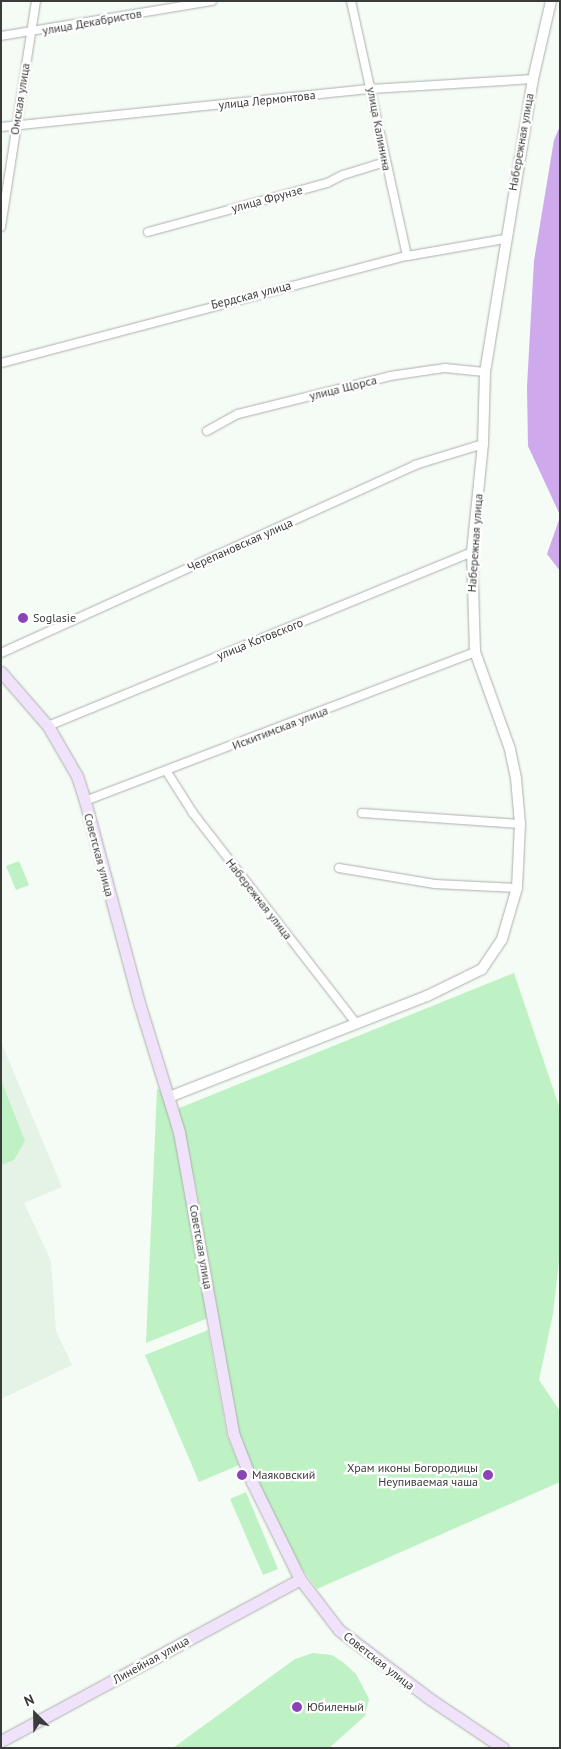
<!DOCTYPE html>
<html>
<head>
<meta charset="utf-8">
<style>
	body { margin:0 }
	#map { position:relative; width:561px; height:1749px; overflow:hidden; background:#f5fbf5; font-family:"PT Sans",sans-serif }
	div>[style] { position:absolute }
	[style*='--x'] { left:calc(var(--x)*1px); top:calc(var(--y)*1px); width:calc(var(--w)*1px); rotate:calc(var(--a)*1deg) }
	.built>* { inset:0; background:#e5f2e6 }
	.green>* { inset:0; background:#bef2c4 }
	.water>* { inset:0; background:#cea9ec }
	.roads { filter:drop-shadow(0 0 1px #aab0aa) drop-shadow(0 0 1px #aab0aa) }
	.minor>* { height:8px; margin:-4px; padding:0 4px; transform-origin:4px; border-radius:4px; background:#fff }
	.tertiary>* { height:10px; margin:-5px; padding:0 5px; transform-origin:5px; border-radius:5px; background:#fff }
	.secondary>* { height:11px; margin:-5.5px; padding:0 5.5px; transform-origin:5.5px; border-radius:5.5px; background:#f1e2fb }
	.dots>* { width:14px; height:14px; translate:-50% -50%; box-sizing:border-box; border:2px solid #fff; border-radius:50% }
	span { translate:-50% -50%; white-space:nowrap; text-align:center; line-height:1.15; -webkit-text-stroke:4.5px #fff; paint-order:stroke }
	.street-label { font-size:12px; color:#3a3c3a }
	.poi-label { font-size:12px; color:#3a3c3a }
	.left { translate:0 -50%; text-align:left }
	.right { translate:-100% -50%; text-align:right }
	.frame { position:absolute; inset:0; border:2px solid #3a3c3a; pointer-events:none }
	.north { position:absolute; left:10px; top:1689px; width:50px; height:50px; -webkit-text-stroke:4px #fff; paint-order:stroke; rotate:337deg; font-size:14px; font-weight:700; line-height:20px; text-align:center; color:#3a3c3a }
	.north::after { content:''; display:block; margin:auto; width:18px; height:22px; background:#3a3c3a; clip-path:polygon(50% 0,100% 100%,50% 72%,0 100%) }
</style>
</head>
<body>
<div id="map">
	<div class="built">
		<div style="clip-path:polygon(1px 1042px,62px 1187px,24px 1203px,51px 1261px,56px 1331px,72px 1365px,1px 1399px)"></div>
	</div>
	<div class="green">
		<div style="clip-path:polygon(19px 861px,29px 885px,16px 890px,6px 866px)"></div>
		<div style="clip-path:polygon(514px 973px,560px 1109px,560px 1253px,553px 1314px,539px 1380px,560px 1411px,560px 1482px,317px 1589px,292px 1555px,236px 1435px,197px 1192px,177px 1109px)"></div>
		<div style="clip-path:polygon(1px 1080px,25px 1141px,14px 1160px,1px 1165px)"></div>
		<div style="clip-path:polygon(157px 1089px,163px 1091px,175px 1140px,208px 1318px,146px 1343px)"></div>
		<div style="clip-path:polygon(208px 1330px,227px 1436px,239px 1465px,199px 1482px,145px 1355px)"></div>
		<div style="clip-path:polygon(246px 1492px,278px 1569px,263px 1575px,230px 1499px)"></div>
		<div style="clip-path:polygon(313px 1653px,332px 1655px,344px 1663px,356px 1674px,369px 1699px,365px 1716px,329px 1748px,173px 1748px,295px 1659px)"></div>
	</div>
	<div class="water">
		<div style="clip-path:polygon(560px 126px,560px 515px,528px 446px,527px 387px,534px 261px,554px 140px)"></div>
		<div style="clip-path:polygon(560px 517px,560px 571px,547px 554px)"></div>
	</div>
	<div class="roads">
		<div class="minor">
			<div style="--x:351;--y:1;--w:261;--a:77.6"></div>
			<div style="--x:1;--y:36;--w:214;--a:-9.4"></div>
			<div style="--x:1;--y:127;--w:372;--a:-5.9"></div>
			<div style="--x:371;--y:89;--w:162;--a:-3.5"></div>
			<div style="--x:1;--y:227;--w:229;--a:-81.2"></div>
			<div style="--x:148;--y:232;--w:186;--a:-15.3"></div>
			<div style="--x:327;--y:183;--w:18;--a:-27"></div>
			<div style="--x:343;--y:175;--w:44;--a:-17.2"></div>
			<div style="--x:1;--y:363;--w:420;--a:-14.8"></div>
			<div style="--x:407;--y:256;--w:98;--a:-9.9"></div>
			<div style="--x:207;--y:431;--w:35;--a:-29"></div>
			<div style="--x:238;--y:414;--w:157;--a:-14"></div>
			<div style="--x:390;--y:376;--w:56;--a:-8.3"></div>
			<div style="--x:445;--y:368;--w:40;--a:5.7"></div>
			<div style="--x:1;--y:653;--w:455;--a:-24.4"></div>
			<div style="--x:415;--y:465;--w:71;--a:-17.2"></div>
			<div style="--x:48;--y:726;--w:458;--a:-22.3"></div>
			<div style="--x:167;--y:772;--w:49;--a:57.6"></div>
			<div style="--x:193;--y:813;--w:266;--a:52.2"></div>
			<div style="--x:85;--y:801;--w:417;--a:-20.9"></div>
			<div style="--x:362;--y:813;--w:158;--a:4"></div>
			<div style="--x:339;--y:868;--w:97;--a:9.5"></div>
			<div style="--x:435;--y:884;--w:82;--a:2.8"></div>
		</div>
		<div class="tertiary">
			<div style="--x:169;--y:1097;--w:277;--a:-21.4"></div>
			<div style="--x:427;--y:996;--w:61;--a:-26.1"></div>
			<div style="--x:482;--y:969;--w:36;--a:-56"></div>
			<div style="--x:502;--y:939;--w:53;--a:-73.6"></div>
			<div style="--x:517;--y:888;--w:64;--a:-87.3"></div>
			<div style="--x:520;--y:824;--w:46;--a:-95"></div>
			<div style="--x:516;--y:778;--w:30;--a:-102"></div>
			<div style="--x:510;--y:749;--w:103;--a:-109.8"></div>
			<div style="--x:475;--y:652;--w:100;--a:-91.7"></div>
			<div style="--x:472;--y:552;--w:109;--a:-84.2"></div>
			<div style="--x:483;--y:444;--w:72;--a:-88.4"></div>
			<div style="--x:485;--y:372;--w:297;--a:-80.7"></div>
			<div style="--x:533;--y:79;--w:80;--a:-77"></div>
		</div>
		<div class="secondary">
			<div style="--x:1;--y:672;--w:72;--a:49"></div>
			<div style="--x:48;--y:726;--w:58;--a:59.9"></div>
			<div style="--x:77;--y:776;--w:26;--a:72"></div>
			<div style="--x:85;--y:801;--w:212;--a:75"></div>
			<div style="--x:140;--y:1006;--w:132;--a:72.8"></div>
			<div style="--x:179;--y:1132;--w:306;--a:79.8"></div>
			<div style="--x:233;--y:1433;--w:53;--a:68.8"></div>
			<div style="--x:252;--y:1482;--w:108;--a:63.7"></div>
			<div style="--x:300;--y:1579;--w:64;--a:52.6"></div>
			<div style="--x:339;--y:1630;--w:114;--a:37.2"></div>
			<div style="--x:430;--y:1699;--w:88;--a:33.9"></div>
			<div style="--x:1;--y:1741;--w:340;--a:-28.4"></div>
		</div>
	</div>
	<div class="dots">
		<div style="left:23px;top:618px;background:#8a44b8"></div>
		<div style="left:242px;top:1475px;background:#8a44b8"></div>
		<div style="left:488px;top:1475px;background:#8a44b8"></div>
		<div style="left:297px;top:1707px;background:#8a44b8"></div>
	</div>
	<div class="street-label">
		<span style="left:92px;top:22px;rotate:-10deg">улица Декабристов</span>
		<span style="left:20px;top:99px;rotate:-81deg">Омская улица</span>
		<span style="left:267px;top:100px;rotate:-6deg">улица Лермонтова</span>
		<span style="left:379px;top:129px;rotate:79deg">улица Калинина</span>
		<span style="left:521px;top:142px;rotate:-80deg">Набережная улица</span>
		<span style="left:267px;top:199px;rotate:-15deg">улица Фрунзе</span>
		<span style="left:251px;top:295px;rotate:-14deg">Бердская улица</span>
		<span style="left:343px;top:388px;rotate:-14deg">улица Щорса</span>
		<span style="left:475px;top:543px;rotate:-86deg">Набережная улица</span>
		<span style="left:240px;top:545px;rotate:-24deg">Черепановская улица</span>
		<span style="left:260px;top:639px;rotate:-22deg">улица Котовского</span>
		<span style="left:280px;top:728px;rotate:-21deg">Искитимская улица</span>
		<span style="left:99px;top:855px;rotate:75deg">Советская улица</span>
		<span style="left:259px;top:899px;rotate:52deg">Набережная улица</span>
		<span style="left:201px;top:1247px;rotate:80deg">Советская улица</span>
		<span style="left:151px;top:1660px;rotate:-29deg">Линейная улица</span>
		<span style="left:379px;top:1661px;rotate:38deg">Советская улица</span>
	</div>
	<div class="poi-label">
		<span class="left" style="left:33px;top:618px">Soglasie</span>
		<span class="right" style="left:478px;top:1475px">Храм иконы Богородицы<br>Неупиваемая чаша</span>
		<span class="left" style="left:252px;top:1475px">Маяковский</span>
		<span class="left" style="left:307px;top:1707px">Юбиленый</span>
	</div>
	<div class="frame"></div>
	<div class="north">N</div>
</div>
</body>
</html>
